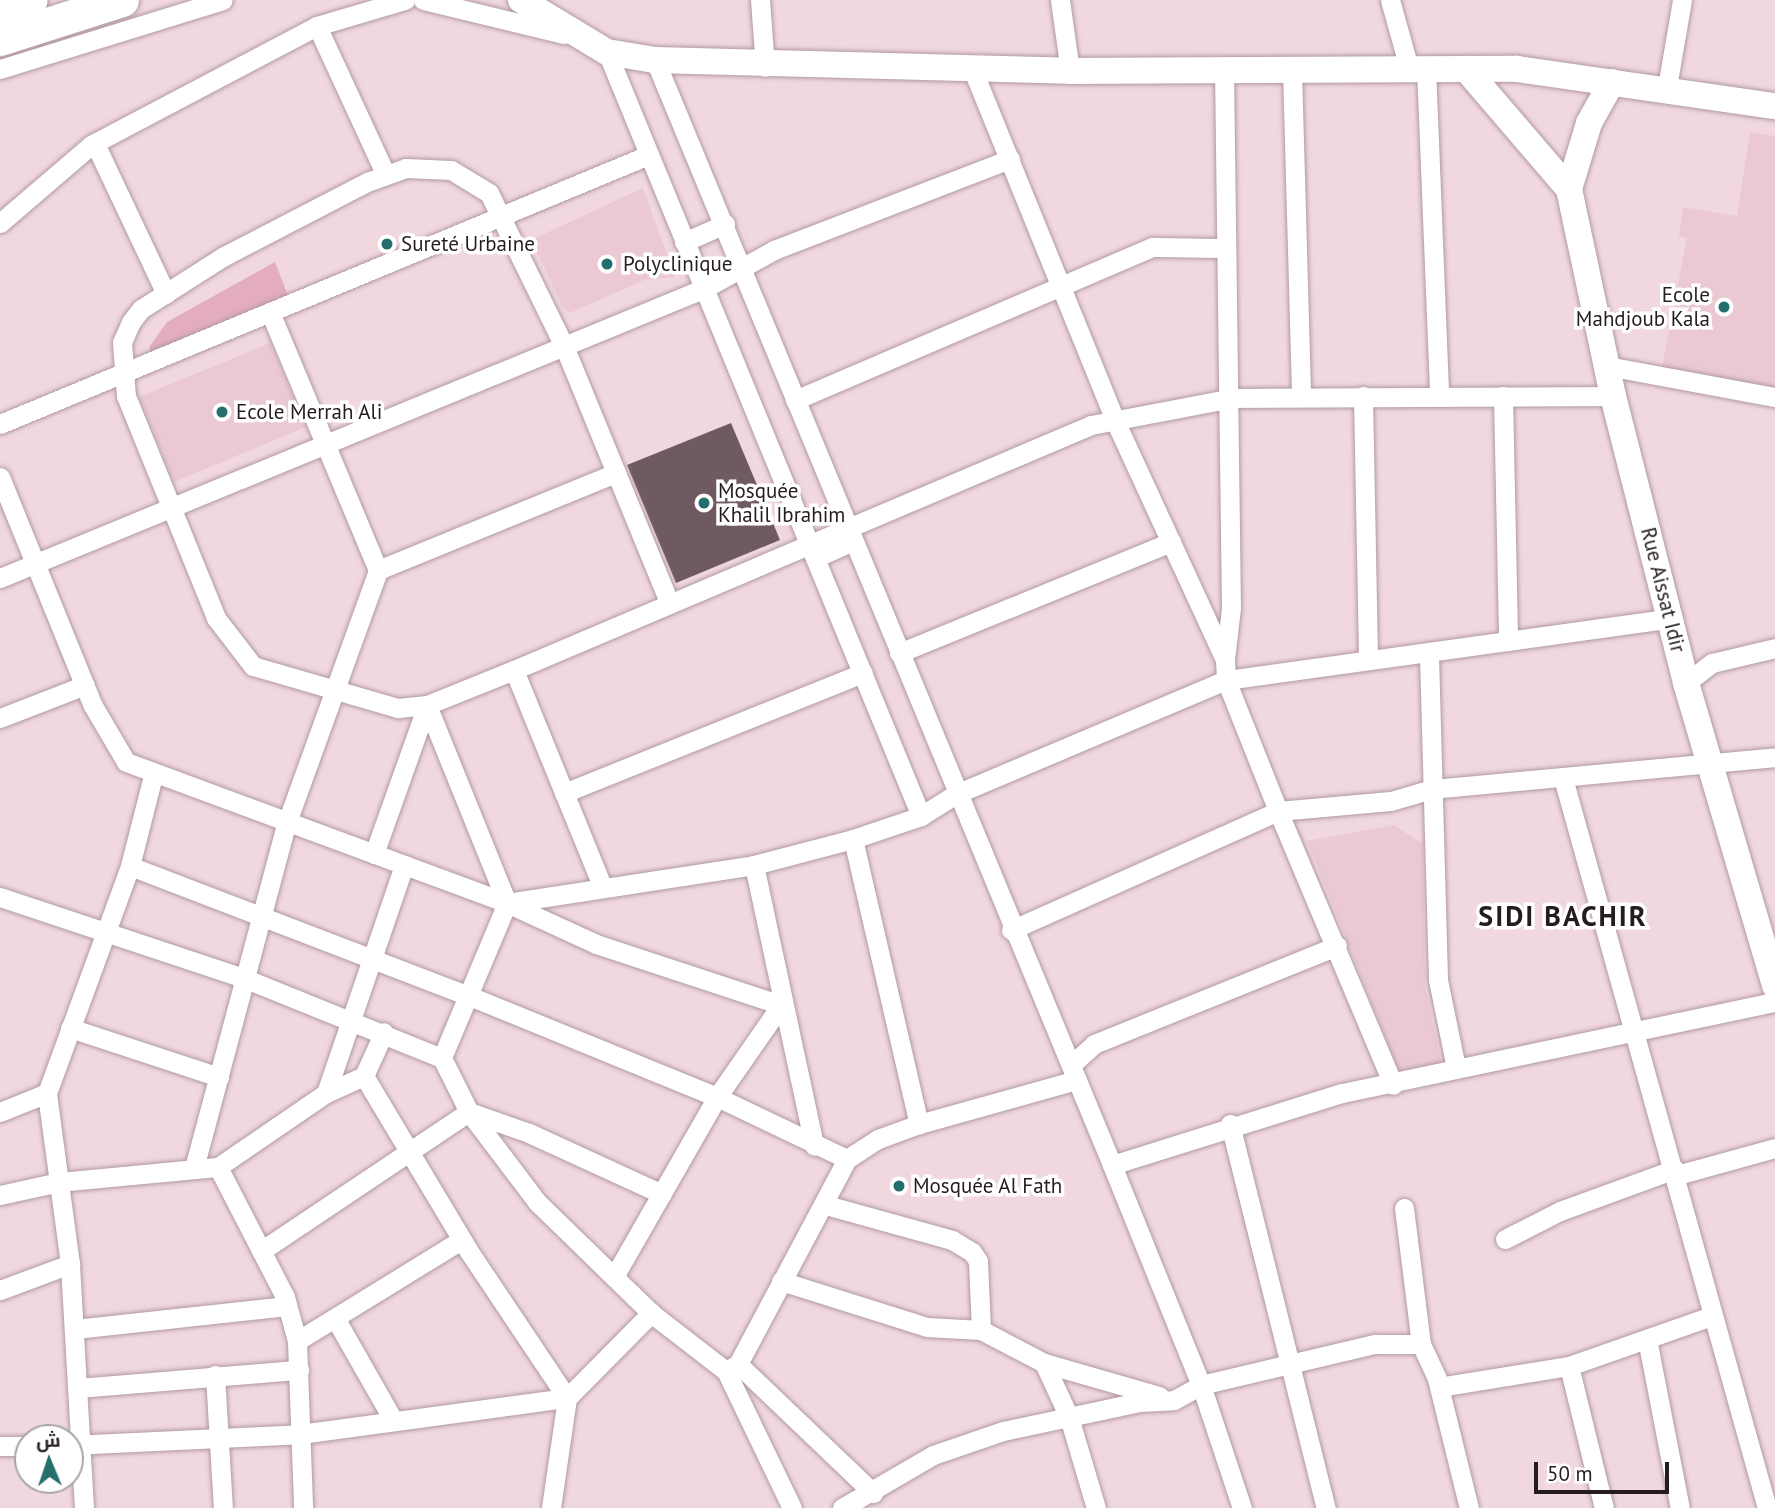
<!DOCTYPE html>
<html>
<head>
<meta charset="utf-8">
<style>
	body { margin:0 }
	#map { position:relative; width:1775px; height:1508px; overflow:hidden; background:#f1d8df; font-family:"PT Sans",Cairo,sans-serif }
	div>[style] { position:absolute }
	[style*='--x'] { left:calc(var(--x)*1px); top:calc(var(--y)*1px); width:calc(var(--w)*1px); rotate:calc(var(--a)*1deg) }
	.built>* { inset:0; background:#eac9d3 }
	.green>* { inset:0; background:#e3adbe }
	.building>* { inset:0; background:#705a61 }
	.roads { filter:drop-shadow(0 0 2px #b19aa0) drop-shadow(0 0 2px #b19aa0) }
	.street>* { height:19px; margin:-9.5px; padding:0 9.5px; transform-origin:9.5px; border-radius:9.5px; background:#fff }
	.secondary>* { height:26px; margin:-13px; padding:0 13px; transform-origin:13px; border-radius:13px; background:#fff }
	.highway>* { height:33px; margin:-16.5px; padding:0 16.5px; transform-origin:16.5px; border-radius:16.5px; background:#fff }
	.dots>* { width:19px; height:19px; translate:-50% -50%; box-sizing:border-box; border:4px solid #fff; border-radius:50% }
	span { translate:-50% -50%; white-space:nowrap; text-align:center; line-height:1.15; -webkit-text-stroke:7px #fff; paint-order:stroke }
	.poi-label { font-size:21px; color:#251c1f }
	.left { translate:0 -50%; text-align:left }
	.right { translate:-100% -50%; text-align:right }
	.street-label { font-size:21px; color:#251c1f }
	.district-label { font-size:28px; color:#251c1f; font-weight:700; letter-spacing:2px }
	.north { position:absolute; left:14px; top:1424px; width:70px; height:70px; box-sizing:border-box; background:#fff; border:2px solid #a8a4a5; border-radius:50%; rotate:358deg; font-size:19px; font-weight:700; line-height:28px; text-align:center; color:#251c1f }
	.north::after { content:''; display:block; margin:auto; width:24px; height:32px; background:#246f6d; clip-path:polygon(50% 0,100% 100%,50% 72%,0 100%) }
	.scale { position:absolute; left:1534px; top:1462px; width:135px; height:32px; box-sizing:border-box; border:4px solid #251c1f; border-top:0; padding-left:9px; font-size:21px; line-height:24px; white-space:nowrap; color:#251c1f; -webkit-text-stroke:5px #fff; paint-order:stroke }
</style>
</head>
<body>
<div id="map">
	<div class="built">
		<div style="clip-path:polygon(1750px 132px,1775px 136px,1775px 397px,1660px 377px,1687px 238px,1679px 236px,1683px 207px,1737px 216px)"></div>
		<div style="clip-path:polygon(643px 188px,675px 277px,644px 280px,570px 313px,563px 308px,531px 240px)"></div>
		<div style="clip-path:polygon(270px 343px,306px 427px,174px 482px,139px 397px)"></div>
		<div style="clip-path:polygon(1394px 825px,1423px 844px,1425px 986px,1441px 1062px,1438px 1074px,1409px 1081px,1399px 1070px,1307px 841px)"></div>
	</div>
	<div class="green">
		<div style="clip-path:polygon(275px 262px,289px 298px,149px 358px,150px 346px,167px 322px)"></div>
	</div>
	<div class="building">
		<div style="clip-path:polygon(731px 423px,780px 540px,676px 583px,627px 465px)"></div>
	</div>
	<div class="roads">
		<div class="street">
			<div style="--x:423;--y:0;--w:145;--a:13.6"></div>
			<div style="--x:760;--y:0;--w:67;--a:85.7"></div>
			<div style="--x:1060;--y:0;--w:72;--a:82"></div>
			<div style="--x:1390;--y:0;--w:71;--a:74.4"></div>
			<div style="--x:317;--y:26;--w:164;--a:65.2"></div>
			<div style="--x:607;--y:52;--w:826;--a:67.66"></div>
			<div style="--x:655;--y:60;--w:1196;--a:67.53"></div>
			<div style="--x:1112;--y:1165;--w:237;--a:68"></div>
			<div style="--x:1201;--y:1385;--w:130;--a:71.6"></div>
			<div style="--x:1426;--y:67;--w:328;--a:87.7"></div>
			<div style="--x:972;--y:68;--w:385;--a:67.9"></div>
			<div style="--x:1117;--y:425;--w:259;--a:65.3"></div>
			<div style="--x:1225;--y:660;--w:20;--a:87"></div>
			<div style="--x:1226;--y:680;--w:141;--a:68.3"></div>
			<div style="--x:1278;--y:811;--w:297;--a:67.2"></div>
			<div style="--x:1224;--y:68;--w:540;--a:89.26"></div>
			<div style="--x:1231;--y:608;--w:51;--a:96.7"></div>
			<div style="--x:0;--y:69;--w:233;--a:-17.2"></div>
			<div style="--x:1292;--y:70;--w:326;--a:88.4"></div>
			<div style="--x:1667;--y:87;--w:88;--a:-80.2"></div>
			<div style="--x:98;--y:150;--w:159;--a:64.7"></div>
			<div style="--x:0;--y:223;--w:120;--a:-40.6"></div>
			<div style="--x:91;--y:145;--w:255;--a:-27.8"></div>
			<div style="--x:317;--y:26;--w:92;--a:-16.5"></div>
			<div style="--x:684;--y:242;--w:45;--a:-23.7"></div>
			<div style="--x:270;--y:312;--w:280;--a:67.3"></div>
			<div style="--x:1607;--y:366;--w:171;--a:10.5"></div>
			<div style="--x:1363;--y:396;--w:264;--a:88.9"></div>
			<div style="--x:1503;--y:396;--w:245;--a:88.8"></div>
			<div style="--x:795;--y:400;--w:388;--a:-23.2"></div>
			<div style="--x:1152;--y:247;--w:72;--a:0.8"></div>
			<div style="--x:0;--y:424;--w:699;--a:-22.53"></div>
			<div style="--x:0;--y:477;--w:245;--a:67.9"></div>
			<div style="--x:92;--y:704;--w:67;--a:59.6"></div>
			<div style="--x:126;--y:762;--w:406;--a:20.3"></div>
			<div style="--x:507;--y:903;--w:98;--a:24.7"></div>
			<div style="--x:596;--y:944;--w:195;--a:18.2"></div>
			<div style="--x:781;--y:1005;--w:112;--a:124.8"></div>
			<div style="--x:717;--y:1097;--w:207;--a:119.8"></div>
			<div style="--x:815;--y:558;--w:42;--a:-24.1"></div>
			<div style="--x:0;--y:578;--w:762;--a:-22.36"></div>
			<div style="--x:705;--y:288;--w:79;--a:-28.8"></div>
			<div style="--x:774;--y:250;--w:253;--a:-21.1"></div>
			<div style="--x:669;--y:602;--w:277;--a:-112.3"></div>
			<div style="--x:564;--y:346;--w:170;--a:-116.1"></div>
			<div style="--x:489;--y:193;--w:44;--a:-148.8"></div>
			<div style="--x:451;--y:170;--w:45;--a:-177.5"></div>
			<div style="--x:406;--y:168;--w:41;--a:160.3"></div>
			<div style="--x:367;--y:182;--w:161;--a:152.6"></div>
			<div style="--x:224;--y:256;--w:98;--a:147.4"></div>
			<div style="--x:141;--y:309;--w:16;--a:128"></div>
			<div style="--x:131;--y:322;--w:22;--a:114"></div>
			<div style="--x:122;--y:342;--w:54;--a:85.8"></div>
			<div style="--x:126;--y:396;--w:240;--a:67.9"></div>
			<div style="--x:216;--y:618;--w:61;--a:52.4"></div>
			<div style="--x:253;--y:666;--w:151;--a:16.2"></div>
			<div style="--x:398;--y:708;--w:29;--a:-6"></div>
			<div style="--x:427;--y:705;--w:94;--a:-21.9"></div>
			<div style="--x:514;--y:670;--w:627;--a:-23.01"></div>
			<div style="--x:1091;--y:425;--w:144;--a:-10.8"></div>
			<div style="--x:1232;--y:398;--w:381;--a:-0.3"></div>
			<div style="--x:899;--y:653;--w:294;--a:-22.2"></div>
			<div style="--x:1429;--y:656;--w:324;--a:88.4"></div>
			<div style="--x:1438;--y:980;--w:90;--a:78.4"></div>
			<div style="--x:514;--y:670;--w:233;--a:67.8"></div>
			<div style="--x:1686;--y:683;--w:33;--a:-38"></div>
			<div style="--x:1712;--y:663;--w:65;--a:-13.4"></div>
			<div style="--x:427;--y:705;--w:214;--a:68"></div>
			<div style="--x:507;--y:903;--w:168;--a:112.8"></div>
			<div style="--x:0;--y:718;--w:91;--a:-21.2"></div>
			<div style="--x:1563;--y:778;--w:758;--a:74.39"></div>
			<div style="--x:564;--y:793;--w:322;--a:-21.9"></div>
			<div style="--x:853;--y:839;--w:293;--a:77"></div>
			<div style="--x:374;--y:854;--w:158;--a:-70.4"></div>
			<div style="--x:754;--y:865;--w:287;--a:77.9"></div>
			<div style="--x:130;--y:866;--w:366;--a:21"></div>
			<div style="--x:472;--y:997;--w:265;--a:22.2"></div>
			<div style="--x:717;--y:1097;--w:144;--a:25.5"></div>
			<div style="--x:847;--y:1159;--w:37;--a:-33"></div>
			<div style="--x:878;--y:1139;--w:44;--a:-20.1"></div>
			<div style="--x:919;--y:1124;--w:164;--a:-15.6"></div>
			<div style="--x:0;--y:897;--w:259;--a:18.4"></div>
			<div style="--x:246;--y:979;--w:211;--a:22"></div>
			<div style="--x:442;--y:1058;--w:60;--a:63.4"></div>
			<div style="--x:469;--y:1112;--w:113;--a:52.9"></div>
			<div style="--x:537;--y:1202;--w:159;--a:44.2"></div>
			<div style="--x:651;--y:1313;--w:95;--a:37.7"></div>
			<div style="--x:726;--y:1371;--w:152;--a:64.3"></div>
			<div style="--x:507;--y:903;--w:250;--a:-8.7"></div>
			<div style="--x:754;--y:865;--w:102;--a:-14.7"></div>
			<div style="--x:853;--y:839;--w:72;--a:-18.7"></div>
			<div style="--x:921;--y:816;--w:41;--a:-32.2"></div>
			<div style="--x:956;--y:794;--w:293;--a:-22.9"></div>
			<div style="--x:1226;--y:680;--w:449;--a:-7.9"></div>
			<div style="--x:1011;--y:930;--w:292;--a:-24"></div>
			<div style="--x:1278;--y:811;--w:113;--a:-5.1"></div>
			<div style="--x:1391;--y:801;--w:43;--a:-16.3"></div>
			<div style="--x:1432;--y:789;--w:344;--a:-5.3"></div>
			<div style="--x:70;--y:1028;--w:157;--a:18.2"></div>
			<div style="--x:1071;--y:1065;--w:31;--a:-42"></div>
			<div style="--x:1094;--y:1044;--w:262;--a:-22"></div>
			<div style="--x:364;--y:1076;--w:203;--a:59.1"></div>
			<div style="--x:468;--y:1250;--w:178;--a:56.2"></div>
			<div style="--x:567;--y:1398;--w:111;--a:98.3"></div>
			<div style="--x:326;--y:1093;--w:241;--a:-71.1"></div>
			<div style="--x:0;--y:1112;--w:51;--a:-22"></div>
			<div style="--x:1230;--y:1124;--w:396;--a:76"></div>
			<div style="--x:1112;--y:1165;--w:241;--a:-17.4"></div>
			<div style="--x:1342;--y:1093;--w:442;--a:-11.9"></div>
			<div style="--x:218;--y:1167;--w:146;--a:62.7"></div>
			<div style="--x:285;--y:1297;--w:46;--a:74.7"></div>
			<div style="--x:297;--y:1341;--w:167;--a:87.9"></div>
			<div style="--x:194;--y:1168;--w:358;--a:-75"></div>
			<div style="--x:287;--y:822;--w:268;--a:-70.1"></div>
			<div style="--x:378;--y:570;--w:257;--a:-22.2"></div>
			<div style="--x:1677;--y:1175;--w:102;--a:-15.4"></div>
			<div style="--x:0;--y:1195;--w:60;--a:-12.4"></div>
			<div style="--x:59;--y:1182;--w:160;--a:-5.4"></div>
			<div style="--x:218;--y:1167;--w:131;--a:-34.4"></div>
			<div style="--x:326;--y:1093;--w:42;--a:-24.1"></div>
			<div style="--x:364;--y:1076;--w:48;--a:-65.6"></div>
			<div style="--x:826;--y:1205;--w:131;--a:15.5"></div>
			<div style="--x:952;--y:1240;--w:23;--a:31"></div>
			<div style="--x:972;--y:1252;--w:11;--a:56"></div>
			<div style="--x:978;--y:1261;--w:69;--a:87.5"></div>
			<div style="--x:1404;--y:1208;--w:137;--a:82.9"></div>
			<div style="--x:1421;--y:1344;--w:38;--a:65"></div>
			<div style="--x:1437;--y:1379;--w:133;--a:76.1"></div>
			<div style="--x:1505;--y:1239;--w:62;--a:-27"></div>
			<div style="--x:1560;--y:1211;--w:122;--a:-20.1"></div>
			<div style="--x:261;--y:1251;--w:250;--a:-33.8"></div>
			<div style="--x:469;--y:1112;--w:64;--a:19.3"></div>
			<div style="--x:529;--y:1133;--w:146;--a:24.6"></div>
			<div style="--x:781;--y:1281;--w:153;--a:17.5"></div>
			<div style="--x:927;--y:1327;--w:54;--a:3.2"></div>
			<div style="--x:981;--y:1330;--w:71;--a:27.6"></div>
			<div style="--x:1044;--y:1363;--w:120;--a:16"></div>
			<div style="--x:0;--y:1290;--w:75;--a:-20.4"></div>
			<div style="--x:335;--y:1318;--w:115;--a:60.3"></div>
			<div style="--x:75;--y:1329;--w:213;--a:-6.2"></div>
			<div style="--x:1647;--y:1339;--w:172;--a:79"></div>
			<div style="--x:297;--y:1341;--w:193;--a:-31.6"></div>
			<div style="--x:1044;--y:1363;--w:60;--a:65.2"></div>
			<div style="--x:1069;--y:1417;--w:95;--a:73.5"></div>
			<div style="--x:738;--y:1364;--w:187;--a:43.7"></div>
			<div style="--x:1569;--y:1366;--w:146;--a:76.2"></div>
			<div style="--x:726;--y:1371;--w:14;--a:-30"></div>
			<div style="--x:738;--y:1364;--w:232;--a:-62"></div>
			<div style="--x:215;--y:1375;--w:133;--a:86.6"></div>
			<div style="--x:1439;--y:1387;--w:132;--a:-9.2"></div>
			<div style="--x:1569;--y:1366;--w:148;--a:-19.3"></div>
			<div style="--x:78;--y:1388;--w:222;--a:-4.7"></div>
			<div style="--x:70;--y:1445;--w:230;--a:-2.7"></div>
			<div style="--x:300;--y:1434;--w:269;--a:-7.7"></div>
			<div style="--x:567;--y:1398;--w:120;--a:-45.3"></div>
			<div style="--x:0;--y:1446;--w:28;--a:0"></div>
			<div style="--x:84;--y:1508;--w:244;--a:-93.3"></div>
			<div style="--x:70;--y:1264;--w:173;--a:-97.7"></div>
			<div style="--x:47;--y:1093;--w:242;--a:-69.9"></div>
			<div style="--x:130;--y:866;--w:93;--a:-75.7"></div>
			<div style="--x:842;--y:1508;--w:105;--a:-30.2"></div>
			<div style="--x:933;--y:1455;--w:74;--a:-18.9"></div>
			<div style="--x:1003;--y:1431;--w:140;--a:-12"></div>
			<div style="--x:1140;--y:1402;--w:34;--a:-3"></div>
			<div style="--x:1174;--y:1400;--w:31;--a:-29"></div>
			<div style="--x:1201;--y:1385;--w:179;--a:-13.3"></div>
			<div style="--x:1375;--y:1344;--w:46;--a:0"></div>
		</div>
		<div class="secondary">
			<div style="--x:521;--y:0;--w:100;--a:31.2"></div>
			<div style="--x:607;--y:52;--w:49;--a:9.5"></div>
			<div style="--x:655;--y:60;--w:415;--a:1.5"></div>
			<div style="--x:1070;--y:71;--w:447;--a:-0.3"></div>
			<div style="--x:1517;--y:69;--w:261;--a:8.2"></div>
			<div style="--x:1466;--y:69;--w:158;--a:49.4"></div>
			<div style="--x:1569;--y:189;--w:212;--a:78"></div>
			<div style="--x:1613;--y:396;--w:296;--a:75.7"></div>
			<div style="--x:1686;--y:683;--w:316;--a:73.6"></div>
			<div style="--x:1569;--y:189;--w:69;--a:-73.1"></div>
			<div style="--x:1589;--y:123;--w:47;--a:-60.7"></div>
		</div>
		<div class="highway">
			<div style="--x:0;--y:10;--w:32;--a:-18"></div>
			<div style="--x:0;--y:39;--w:128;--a:-17.7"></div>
		</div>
	</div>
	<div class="dots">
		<div style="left:387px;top:244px;background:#246f6d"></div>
		<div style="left:607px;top:264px;background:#246f6d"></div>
		<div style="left:1724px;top:307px;background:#246f6d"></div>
		<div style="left:222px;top:412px;background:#246f6d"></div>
		<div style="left:704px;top:503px;background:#246f6d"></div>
		<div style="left:899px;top:1186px;background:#246f6d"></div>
	</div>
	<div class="poi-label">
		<span class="left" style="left:401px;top:244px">Sureté Urbaine</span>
		<span class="left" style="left:623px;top:264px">Polyclinique</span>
		<span class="right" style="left:1710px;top:307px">Ecole<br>Mahdjoub Kala</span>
		<span class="left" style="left:236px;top:412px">Ecole Merrah Ali</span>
		<span class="left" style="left:718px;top:503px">Mosquée<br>Khalil Ibrahim</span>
		<span class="left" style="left:913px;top:1186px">Mosquée Al Fath</span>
	</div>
	<div class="street-label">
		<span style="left:1663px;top:590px;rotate:76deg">Rue Aissat Idir</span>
	</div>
	<div class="district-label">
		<span style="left:1563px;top:916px">SIDI BACHIR</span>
	</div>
	<div class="north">ش</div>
	<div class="scale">50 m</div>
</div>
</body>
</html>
